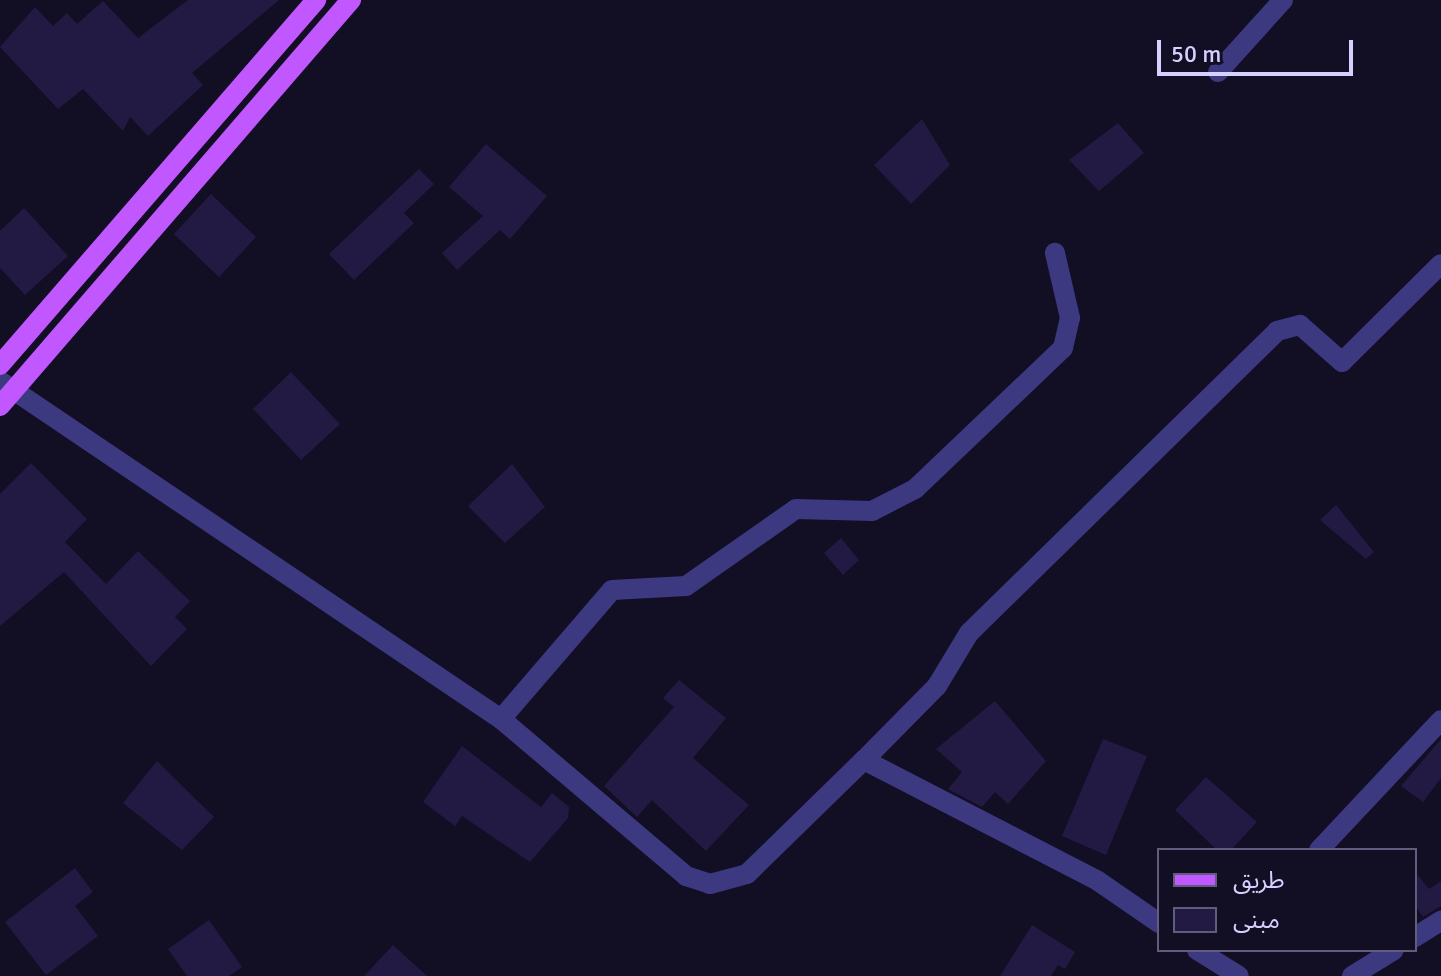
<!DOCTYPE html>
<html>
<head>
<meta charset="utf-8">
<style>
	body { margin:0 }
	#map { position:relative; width:1441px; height:976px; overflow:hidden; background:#120e23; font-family:Signika,"Noto Sans Arabic",sans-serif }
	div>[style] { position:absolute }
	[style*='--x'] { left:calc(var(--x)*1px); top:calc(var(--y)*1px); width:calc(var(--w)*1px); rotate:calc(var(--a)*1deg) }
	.building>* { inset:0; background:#231a44 }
	.minor>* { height:20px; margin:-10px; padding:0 10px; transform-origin:10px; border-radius:10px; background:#3c3981 }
	.major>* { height:20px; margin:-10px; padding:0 10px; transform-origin:10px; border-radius:10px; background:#c157fe }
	span { translate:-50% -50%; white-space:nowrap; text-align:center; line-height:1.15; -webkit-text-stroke:6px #120e23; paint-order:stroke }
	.legend { position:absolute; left:1157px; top:848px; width:260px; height:104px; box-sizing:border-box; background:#120e23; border:2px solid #605c7b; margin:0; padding:10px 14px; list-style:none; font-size:24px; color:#d5d0ff }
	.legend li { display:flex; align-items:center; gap:16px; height:40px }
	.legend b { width:40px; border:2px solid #605c7b }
	.scale { position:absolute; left:1157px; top:40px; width:196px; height:36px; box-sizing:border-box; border:4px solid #d5d0ff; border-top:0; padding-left:10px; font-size:24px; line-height:28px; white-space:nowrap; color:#d5d0ff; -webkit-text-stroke:6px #120e23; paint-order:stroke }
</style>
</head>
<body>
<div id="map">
	<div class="building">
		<div style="clip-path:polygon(188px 0,279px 0,192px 73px,203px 85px,148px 136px,130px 117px,123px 131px,83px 89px,58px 109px,0 47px,35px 7px,53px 26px,67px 13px,77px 24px,103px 1px,138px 38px)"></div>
		<div style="clip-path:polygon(922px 119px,950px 165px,911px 204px,874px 165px)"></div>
		<div style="clip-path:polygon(1118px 123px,1144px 153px,1099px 191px,1069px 160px)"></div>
		<div style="clip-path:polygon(486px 144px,547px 196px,510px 239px,500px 230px,457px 270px,442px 253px,483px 216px,449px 187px)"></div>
		<div style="clip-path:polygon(419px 169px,434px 184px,404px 213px,414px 223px,354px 280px,329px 254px)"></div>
		<div style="clip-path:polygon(211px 194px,256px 237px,219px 277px,174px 234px)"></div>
		<div style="clip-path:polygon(24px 208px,68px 256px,25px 295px,0 268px,0 231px)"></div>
		<div style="clip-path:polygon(291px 372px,340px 424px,301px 460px,253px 409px)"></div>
		<div style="clip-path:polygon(31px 463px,87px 519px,65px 542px,106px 584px,138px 551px,190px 601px,175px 617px,187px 629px,151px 666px,64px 572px,0 626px,0 494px)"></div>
		<div style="clip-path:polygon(512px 464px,545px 507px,505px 543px,468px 506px)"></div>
		<div style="clip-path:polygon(1336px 505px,1374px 552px,1366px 559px,1320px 520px)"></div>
		<div style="clip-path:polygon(841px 538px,859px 560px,843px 575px,824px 553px)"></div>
		<div style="clip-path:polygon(679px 680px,726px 718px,693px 758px,749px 805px,706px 851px,652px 800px,637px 817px,604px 786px,674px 707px,663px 698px)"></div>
		<div style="clip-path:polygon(995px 701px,1046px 761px,1008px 804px,995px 792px,982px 807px,948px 789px,962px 772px,936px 749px)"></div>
		<div style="clip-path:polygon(1103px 739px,1147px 756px,1106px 855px,1062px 836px)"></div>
		<div style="clip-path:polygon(1441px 739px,1441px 778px,1423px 802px,1401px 786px)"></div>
		<div style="clip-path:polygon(462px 746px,541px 807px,552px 793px,569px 807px,568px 818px,530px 862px,462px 816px,455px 826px,423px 802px)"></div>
		<div style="clip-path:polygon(157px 761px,214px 817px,182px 850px,123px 803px)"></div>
		<div style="clip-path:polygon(1206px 777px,1257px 822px,1231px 850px,1217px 850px,1175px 810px)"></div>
		<div style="clip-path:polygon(75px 868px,93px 892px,75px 906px,98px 936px,46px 975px,5px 922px)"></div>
		<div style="clip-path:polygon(1415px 872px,1429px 889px,1441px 881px,1441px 906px,1423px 917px,1415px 905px)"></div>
		<div style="clip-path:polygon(209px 920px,242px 967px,229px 976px,187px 976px,168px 949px)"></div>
		<div style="clip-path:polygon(1032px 925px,1075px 952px,1065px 969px,1058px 965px,1051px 976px,1000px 976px)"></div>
		<div style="clip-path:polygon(393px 945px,427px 976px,364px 976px)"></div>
	</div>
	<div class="minor">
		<div style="--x:1218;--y:72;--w:97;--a:-47.9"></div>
		<div style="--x:0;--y:381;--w:604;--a:34.01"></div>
		<div style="--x:501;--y:719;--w:243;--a:40.3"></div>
		<div style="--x:686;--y:876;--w:25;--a:18"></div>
		<div style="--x:710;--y:884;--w:38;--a:-15"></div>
		<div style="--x:747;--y:874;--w:163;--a:-44.3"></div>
		<div style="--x:864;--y:760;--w:263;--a:27.3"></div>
		<div style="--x:1098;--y:881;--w:74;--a:34.5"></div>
		<div style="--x:501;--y:719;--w:170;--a:-49.3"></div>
		<div style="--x:612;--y:590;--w:74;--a:-3.1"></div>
		<div style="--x:686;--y:586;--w:134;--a:-35"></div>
		<div style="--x:796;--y:509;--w:76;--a:1.5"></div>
		<div style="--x:872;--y:511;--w:48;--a:-27.1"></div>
		<div style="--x:915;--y:489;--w:204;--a:-43.6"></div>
		<div style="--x:1063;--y:348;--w:31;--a:-77"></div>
		<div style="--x:1070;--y:318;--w:67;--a:-103"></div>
		<div style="--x:864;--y:760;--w:104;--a:-45.4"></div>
		<div style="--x:937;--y:686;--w:62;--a:-58.9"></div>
		<div style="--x:969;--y:633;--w:431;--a:-44.4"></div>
		<div style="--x:1277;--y:331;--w:24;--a:-15"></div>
		<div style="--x:1300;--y:325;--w:56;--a:41.4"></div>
		<div style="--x:1342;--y:362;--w:139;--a:-44.7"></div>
		<div style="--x:1319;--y:850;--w:178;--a:-46.8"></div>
		<div style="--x:1415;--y:937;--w:31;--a:-32"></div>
		<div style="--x:1197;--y:950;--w:49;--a:31.8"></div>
		<div style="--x:1352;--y:976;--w:49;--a:-31.8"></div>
	</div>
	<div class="major">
		<div style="--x:0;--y:365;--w:483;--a:-49.1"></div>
		<div style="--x:0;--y:406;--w:537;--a:-49.16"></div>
	</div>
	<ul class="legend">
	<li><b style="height:10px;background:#c157fe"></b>طريق</li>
	<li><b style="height:22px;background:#231a44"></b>مبنى</li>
	</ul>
	<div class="scale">50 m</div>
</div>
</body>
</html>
